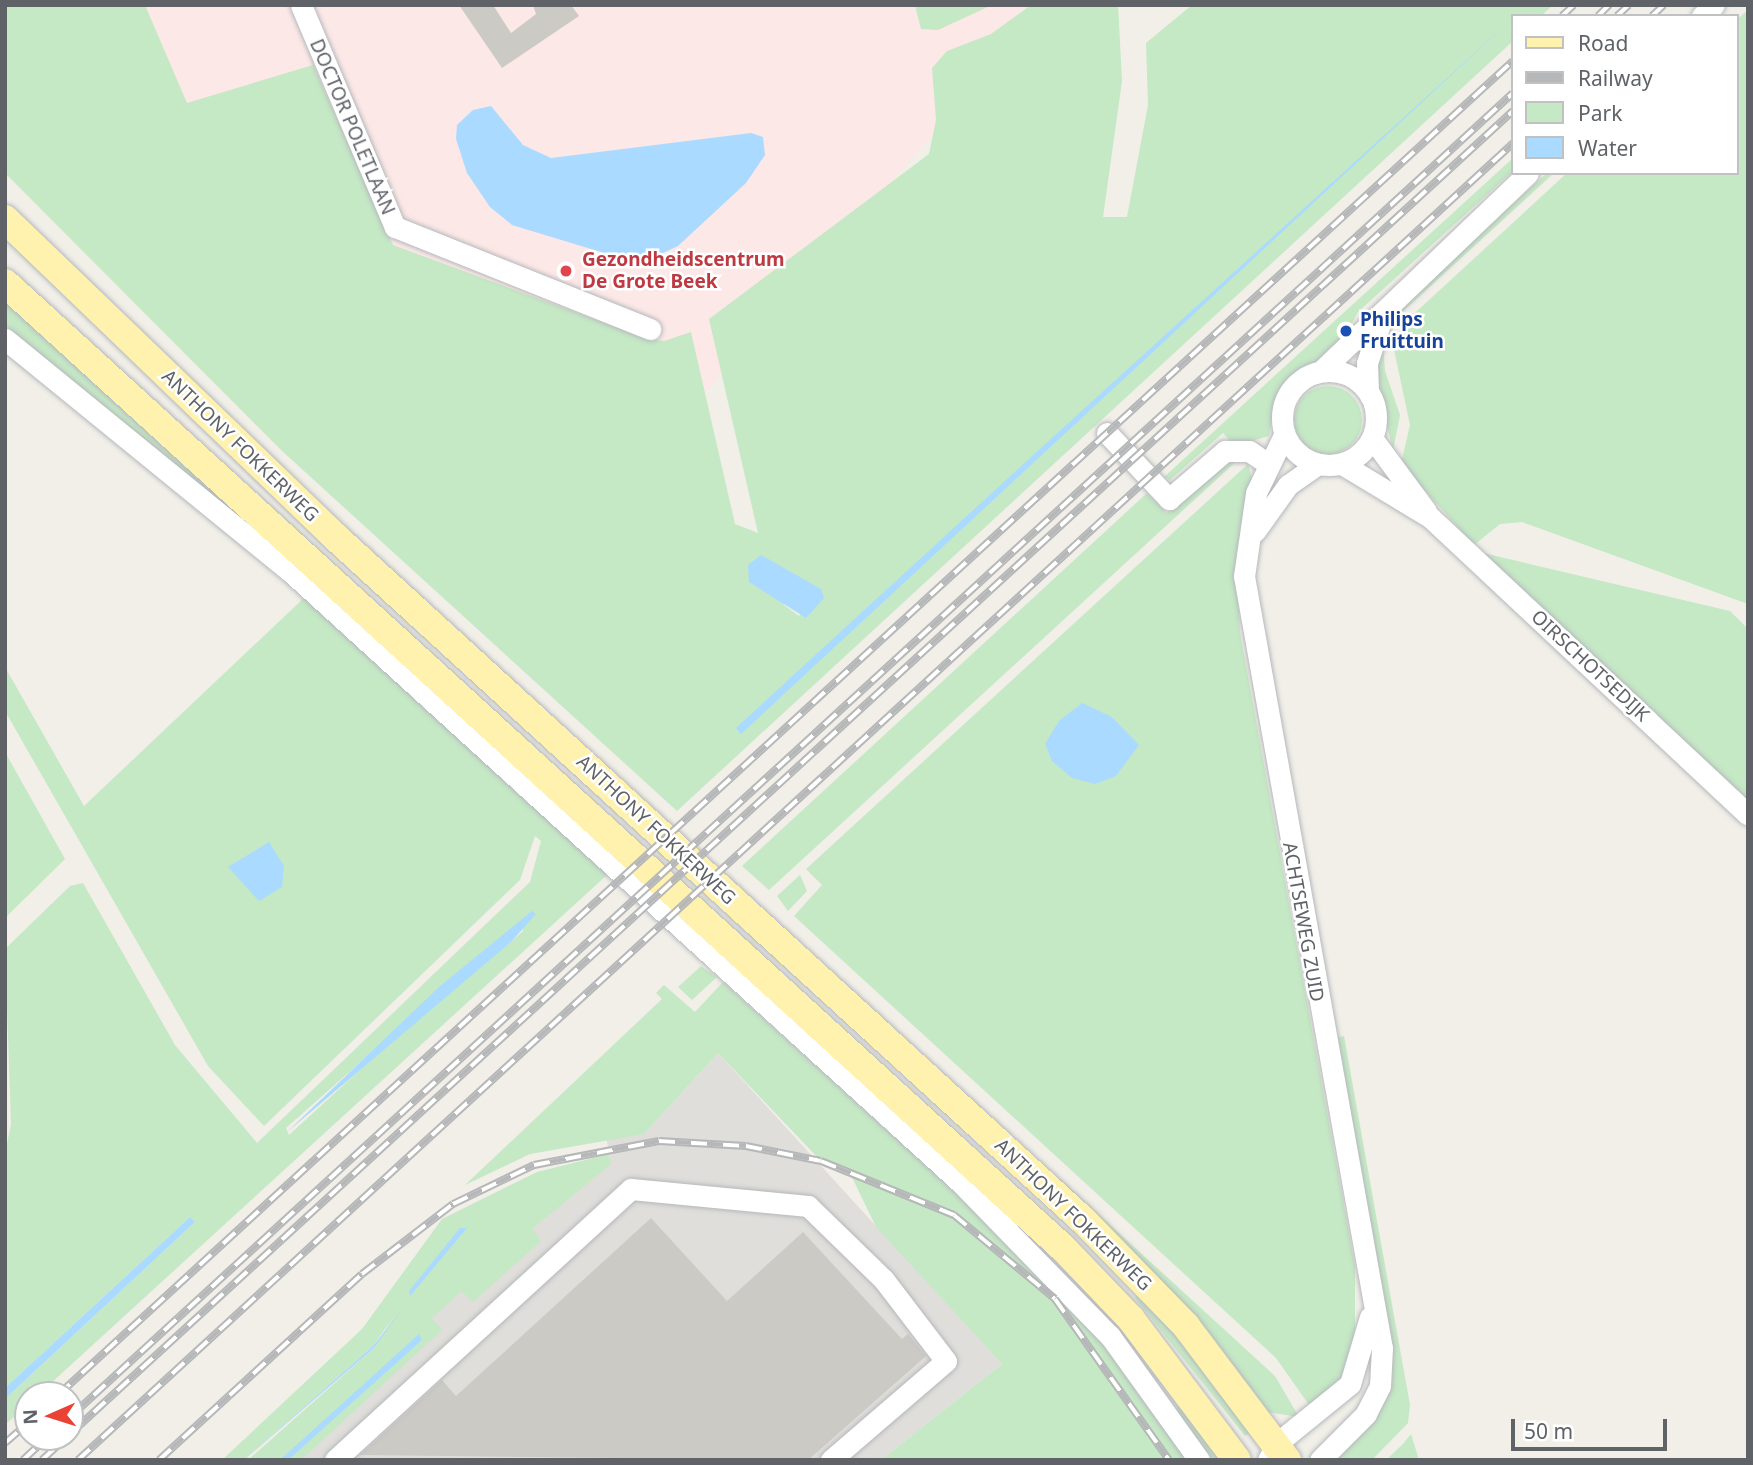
<!DOCTYPE html>
<html>
<head>
<meta charset="utf-8">
<style>
	body { margin:0 }
	#map { position:relative; width:1753px; height:1465px; overflow:hidden; background:#f1efe8; font-family:"Noto Sans",sans-serif }
	div>[style] { position:absolute }
	[style*='--x'] { left:calc(var(--x)*1px); top:calc(var(--y)*1px); width:calc(var(--w)*1px); rotate:calc(var(--a)*1deg) }
	.industrial>* { inset:0; background:#e0deda }
	.medical>* { inset:0; background:#fce8e6 }
	.green>* { inset:0; background:#c5e8c5 }
	.round { border-radius:50% }
	.water>* { inset:0; background:#aadaff }
	.building>* { inset:0; background:#cccac5 }
	.roads { filter:drop-shadow(0 0 2px #b5b8bc) drop-shadow(0 0 2px #b5b8bc) }
	.minor>* { height:21px; margin:-10.5px; padding:0 10.5px; transform-origin:10.5px; border-radius:10.5px; background:#fff }
	.minor>.ring { margin:-10.5px; padding:0; box-sizing:content-box; background:none; border:21px solid #fff; border-radius:50% }
	.major>* { height:28px; margin:-14px; padding:0 14px; transform-origin:14px; border-radius:14px; background:#fff2af }
	.rail>* { height:8px; margin-top:-4px; transform-origin:0; background:repeating-linear-gradient(90deg,#fff 0 16px,#b6b7b8 0 32px); box-sizing:border-box; border-block:2px solid #b6b7b8 }
	.dots>* { width:19px; height:19px; translate:-50% -50%; box-sizing:border-box; border:4px solid #fff; border-radius:50% }
	span { translate:-50% -50%; white-space:nowrap; text-align:center; line-height:1.15; -webkit-text-stroke:5px #fff; paint-order:stroke }
	.street-label { font-size:19px; color:#5f6368 }
	.health-label { font-size:19px; color:#be3a42; font-weight:700 }
	.left { translate:0 -50%; text-align:left }
	.transit-label { font-size:19px; color:#164399; font-weight:700 }
	.frame { position:absolute; inset:0; border:7px solid #5f6368; pointer-events:none }
	.legend { position:absolute; left:1511px; top:14px; width:228px; height:161px; box-sizing:border-box; background:#fff; border:2px solid #bfc1c3; margin:0; padding:9px 12px; list-style:none; font-size:21px; color:#5f6368 }
	.legend li { display:flex; align-items:center; gap:14px; height:35px }
	.legend b { width:35px; border:2px solid #bfc1c3 }
	.north { position:absolute; left:14px; top:1381px; width:70px; height:70px; box-sizing:border-box; background:#fff; border:2px solid #bfc1c3; border-radius:50%; rotate:267deg; font-size:19px; font-weight:700; line-height:28px; text-align:center; color:#5f6368 }
	.north::after { content:''; display:block; margin:auto; width:24px; height:32px; background:#ea4335; clip-path:polygon(50% 0,100% 100%,50% 72%,0 100%) }
	.scale { position:absolute; left:1511px; top:1419px; width:156px; height:32px; box-sizing:border-box; border:4px solid #5f6368; border-top:0; padding-left:9px; font-size:21px; line-height:24px; white-space:nowrap; color:#5f6368; -webkit-text-stroke:5px #fff; paint-order:stroke }
</style>
</head>
<body>
<div id="map">
	<div class="industrial">
		<div style="clip-path:polygon(718px 1053px,1002px 1364px,881px 1460px,273px 1460px,610px 1157px,606px 1137px,644px 1134px)"></div>
	</div>
	<div class="medical">
		<div style="clip-path:polygon(5px 5px,1048px 5px,634px 472px)"></div>
	</div>
	<div class="green">
		<div style="clip-path:polygon(evenodd,5px 5px,145px 5px,187px 103px,313px 65px,393px 245px,645px 338px,664px 341px,691px 332px,735px 524px,758px 533px,709px 319px,929px 154px,936px 120px,932px 68px,947px 51px,991px 34px,1031px 5px,1118px 5px,1122px 81px,1103px 217px,1127px 217px,1148px 105px,1146px 43px,1192px 5px,1553px 5px,1541px 16px,1513px 16px,1513px 41px,677px 811px,281px 450px,5px 173px,5px 5px,762px 556px,820px 589px,799px 616px,784px 605px,762px 556px)"></div>
		<div style="clip-path:polygon(915px 5px,992px 5px,938px 30px,921px 29px)"></div>
		<div style="clip-path:polygon(1748px 10px,1748px 604px,1522px 522px,1500px 524px,1474px 545px,1401px 464px,1410px 425px,1393px 345px,1404px 323px,1567px 173px,1737px 173px,1737px 19px)"></div>
		<div style="clip-path:polygon(1513px 158px,1513px 171px,1358px 312px,1346px 335px,1316px 364px,1287px 382px,1275px 402px,1269px 436px,1235px 446px,1223px 433px,1170px 480px,1164px 477px)"></div>
		<div style="clip-path:polygon(1547px 173px,1554px 173px,1399px 315px,1386px 337px,1403px 303px)"></div>
		<div style="clip-path:polygon(5px 298px,322px 587px,5px 325px)"></div>
		<div style="clip-path:polygon(1383px 344px,1385px 371px,1400px 415px,1393px 450px,1374px 374px)"></div>
		<div class="round" style="left:1294px;top:386px;width:68px;height:68px"></div>
		<div style="clip-path:polygon(1240px 458px,769px 890px,742px 866px,1147px 493px,1167px 513px,1222px 461px)"></div>
		<div style="clip-path:polygon(evenodd,1248px 464px,1252px 479px,1236px 556px,1240px 632px,1355px 1266px,1355px 1334px,1342px 1376px,1312px 1409px,1276px 1358px,794px 916px,822px 885px,806px 869px,1248px 464px,1112px 717px,1138px 745px,1072px 778px,1112px 717px)"></div>
		<div style="clip-path:polygon(1483px 553px,1730px 611px,1748px 629px,1748px 802px)"></div>
		<div style="clip-path:polygon(evenodd,305px 597px,608px 874px,38px 1395px,28px 1395px,28px 1404px,5px 1425px,5px 1399px,195px 1222px,190px 1217px,5px 1388px,5px 1154px,11px 1124px,5px 949px,70px 886px,83px 883px,175px 1045px,257px 1143px,530px 882px,541px 841px,535px 836px,520px 880px,264px 1126px,208px 1066px,5px 711px,5px 667px,84px 806px,305px 597px,520px 921px,523px 931px,512px 941px,445px 992px,289px 1135px,286px 1128px,520px 921px)"></div>
		<div style="clip-path:polygon(5px 752px,65px 859px,5px 918px,6px 890px)"></div>
		<div style="clip-path:polygon(800px 875px,807px 891px,788px 911px,777px 896px)"></div>
		<div style="clip-path:polygon(701px 966px,717px 977px,692px 1000px,678px 987px)"></div>
		<div style="clip-path:polygon(723px 982px,1000px 1232px,1127px 1368px,1186px 1460px,881px 1460px,1002px 1364px,876px 1227px,848px 1169px,821px 1161px,718px 1053px,644px 1134px,530px 1154px,465px 1185px,662px 999px,656px 993px,664px 985px,695px 1012px)"></div>
		<div style="clip-path:polygon(1344px 1036px,1410px 1405px,1408px 1423px,1372px 1460px,1338px 1458px,1373px 1423px,1388px 1392px,1335px 1038px)"></div>
		<div style="clip-path:polygon(609px 1154px,611px 1164px,532px 1229px,541px 1241px,473px 1302px,462px 1291px,432px 1318px,442px 1330px,301px 1460px,248px 1460px,373px 1349px,394px 1317px,372px 1347px,244px 1460px,222px 1460px,362px 1329px,442px 1219px,537px 1172px)"></div>
		<div style="clip-path:polygon(1060px 1179px,1275px 1376px,1299px 1417px,1267px 1412px,1057px 1184px)"></div>
		<div style="clip-path:polygon(1140px 1292px,1168px 1323px,1252px 1431px,1245px 1436px,1135px 1298px)"></div>
		<div style="clip-path:polygon(1182px 1405px,1221px 1460px,1212px 1460px,1175px 1409px)"></div>
		<div style="clip-path:polygon(1411px 1434px,1419px 1460px,1386px 1460px,1403px 1444px)"></div>
	</div>
	<div class="water">
		<div style="clip-path:polygon(1513px 18px,741px 734px,736px 728px,1019px 468px)"></div>
		<div style="clip-path:polygon(491px 106px,523px 145px,551px 158px,751px 133px,763px 137px,765px 155px,746px 183px,678px 246px,652px 258px,624px 259px,512px 225px,490px 207px,467px 173px,456px 139px,457px 125px,473px 110px)"></div>
		<div style="clip-path:polygon(761px 555px,821px 589px,824px 598px,806px 618px,749px 582px,748px 565px)"></div>
		<div style="clip-path:polygon(1082px 703px,1112px 717px,1139px 745px,1116px 776px,1095px 784px,1072px 778px,1052px 761px,1045px 744px,1059px 721px)"></div>
		<div style="clip-path:polygon(269px 842px,284px 866px,282px 887px,259px 901px,228px 867px)"></div>
		<div style="clip-path:polygon(532px 911px,536px 914px,512px 941px,286px 1133px,439px 987px)"></div>
		<div style="clip-path:polygon(190px 1217px,195px 1222px,5px 1399px,5px 1388px)"></div>
		<div style="clip-path:polygon(460px 1228px,467px 1228px,410px 1296px,409px 1291px)"></div>
		<div style="clip-path:polygon(401px 1311px,373px 1349px,244px 1460px,372px 1347px)"></div>
		<div style="clip-path:polygon(419px 1334px,422px 1340px,288px 1460px,280px 1460px)"></div>
	</div>
	<div class="building">
		<div style="clip-path:polygon(459px 5px,493px 5px,511px 33px,536px 14px,533px 5px,571px 5px,579px 16px,502px 68px)"></div>
		<div style="clip-path:polygon(651px 1218px,727px 1301px,803px 1232px,902px 1339px,908px 1334px,926px 1356px,808px 1460px,360px 1455px,442px 1380px,456px 1396px)"></div>
	</div>
	<div class="roads">
		<div class="minor">
			<div style="--x:301;--y:5;--w:241;--a:67.1"></div>
			<div style="--x:395;--y:227;--w:275;--a:21.8"></div>
			<div style="--x:1702;--y:16;--w:16;--a:-43"></div>
			<div style="--x:5;--y:339;--w:369;--a:39.2"></div>
			<div style="--x:291;--y:572;--w:905;--a:42.36"></div>
			<div style="--x:960;--y:1182;--w:215;--a:45.8"></div>
			<div style="--x:1110;--y:1336;--w:153;--a:54.3"></div>
			<div class="ring" style="left:1282px;top:371px;width:73px;height:73px"></div>
			<div style="--x:1321;--y:371;--w:286;--a:-43.7"></div>
			<div style="--x:1368;--y:391;--w:28;--a:-92"></div>
			<div style="--x:1367;--y:363;--w:54;--a:-71.6"></div>
			<div style="--x:1107;--y:433;--w:91;--a:46.8"></div>
			<div style="--x:1169;--y:499;--w:74;--a:-40.6"></div>
			<div style="--x:1225;--y:451;--w:24;--a:0"></div>
			<div style="--x:1249;--y:451;--w:23;--a:34"></div>
			<div style="--x:1284;--y:435;--w:64;--a:115.8"></div>
			<div style="--x:1256;--y:493;--w:84;--a:98.2"></div>
			<div style="--x:1244;--y:576;--w:784;--a:79.87"></div>
			<div style="--x:1382;--y:1348;--w:38;--a:93"></div>
			<div style="--x:1380;--y:1386;--w:31;--a:117"></div>
			<div style="--x:1366;--y:1414;--w:65;--a:135"></div>
			<div style="--x:1372;--y:438;--w:91;--a:53.5"></div>
			<div style="--x:1342;--y:464;--w:104;--a:31.2"></div>
			<div style="--x:1431;--y:518;--w:434;--a:43.1"></div>
			<div style="--x:1255;--y:531;--w:57;--a:-54.3"></div>
			<div style="--x:1288;--y:485;--w:35;--a:-35"></div>
			<div style="--x:335;--y:1460;--w:401;--a:-42.5"></div>
			<div style="--x:631;--y:1189;--w:178;--a:5.5"></div>
			<div style="--x:808;--y:1206;--w:106;--a:44.2"></div>
			<div style="--x:884;--y:1280;--w:102;--a:52.6"></div>
			<div style="--x:946;--y:1361;--w:152;--a:139.3"></div>
			<div style="--x:1268;--y:1460;--w:18;--a:-63"></div>
			<div style="--x:1276;--y:1444;--w:95;--a:-39"></div>
			<div style="--x:1350;--y:1384;--w:70;--a:-73.4"></div>
		</div>
		<div class="major">
			<div style="--x:5;--y:219;--w:453;--a:43.9"></div>
			<div style="--x:331;--y:533;--w:1021;--a:42.42"></div>
			<div style="--x:1085;--y:1222;--w:145;--a:45.8"></div>
			<div style="--x:1186;--y:1326;--w:168;--a:53"></div>
			<div style="--x:5;--y:283;--w:1432;--a:42.37"></div>
			<div style="--x:1063;--y:1248;--w:98;--a:46.2"></div>
			<div style="--x:1131;--y:1319;--w:176;--a:53.1"></div>
		</div>
	</div>
	<div class="rail">
		<div style="--x:1562;--y:16;--w:16;--a:-43"></div>
		<div style="--x:1598;--y:16;--w:16;--a:-45"></div>
		<div style="--x:1617;--y:16;--w:16;--a:-43"></div>
		<div style="--x:1652;--y:16;--w:16;--a:-43"></div>
		<div style="--x:58;--y:1395;--w:1974;--a:-42.52"></div>
		<div style="--x:70;--y:1417;--w:1958;--a:-42.54"></div>
		<div style="--x:70;--y:1434;--w:1958;--a:-42.52"></div>
		<div style="--x:5;--y:1443;--w:30;--a:-41"></div>
		<div style="--x:23;--y:1460;--w:34;--a:-43"></div>
		<div style="--x:42;--y:1460;--w:34;--a:-43"></div>
		<div style="--x:78;--y:1460;--w:1948;--a:-42.54"></div>
		<div style="--x:159;--y:1460;--w:275;--a:-42.5"></div>
		<div style="--x:362;--y:1274;--w:115;--a:-37.6"></div>
		<div style="--x:453;--y:1204;--w:90;--a:-25.7"></div>
		<div style="--x:534;--y:1165;--w:127;--a:-10.9"></div>
		<div style="--x:659;--y:1141;--w:87;--a:3.3"></div>
		<div style="--x:746;--y:1146;--w:76;--a:11.3"></div>
		<div style="--x:821;--y:1161;--w:144;--a:22.1"></div>
		<div style="--x:954;--y:1215;--w:131;--a:39.7"></div>
		<div style="--x:1055;--y:1299;--w:197;--a:54.7"></div>
	</div>
	<div class="dots">
		<div style="left:566px;top:271px;background:#e0444e"></div>
		<div style="left:1346px;top:331px;background:#1a4fb4"></div>
	</div>
	<div class="street-label">
		<span style="left:352px;top:127px;rotate:67deg">DOCTOR POLETLAAN</span>
		<span style="left:240px;top:446px;rotate:44deg">ANTHONY FOKKERWEG</span>
		<span style="left:1590px;top:666px;rotate:43deg">OIRSCHOTSEDIJK</span>
		<span style="left:656px;top:830px;rotate:43deg">ANTHONY FOKKERWEG</span>
		<span style="left:1303px;top:922px;rotate:80deg">ACHTSEWEG ZUID</span>
		<span style="left:1073px;top:1215px;rotate:44deg">ANTHONY FOKKERWEG</span>
	</div>
	<div class="health-label">
		<span class="left" style="left:582px;top:271px">Gezondheidscentrum<br>De Grote Beek</span>
	</div>
	<div class="transit-label">
		<span class="left" style="left:1360px;top:331px">Philips<br>Fruittuin</span>
	</div>
	<div class="frame"></div>
	<ul class="legend">
	<li><b style="height:9px;background:#fff2af"></b>Road</li>
	<li><b style="height:9px;background:#b6b7b8"></b>Railway</li>
	<li><b style="height:19px;background:#c5e8c5"></b>Park</li>
	<li><b style="height:19px;background:#aadaff"></b>Water</li>
	</ul>
	<div class="north">N</div>
	<div class="scale">50 m</div>
</div>
</body>
</html>
